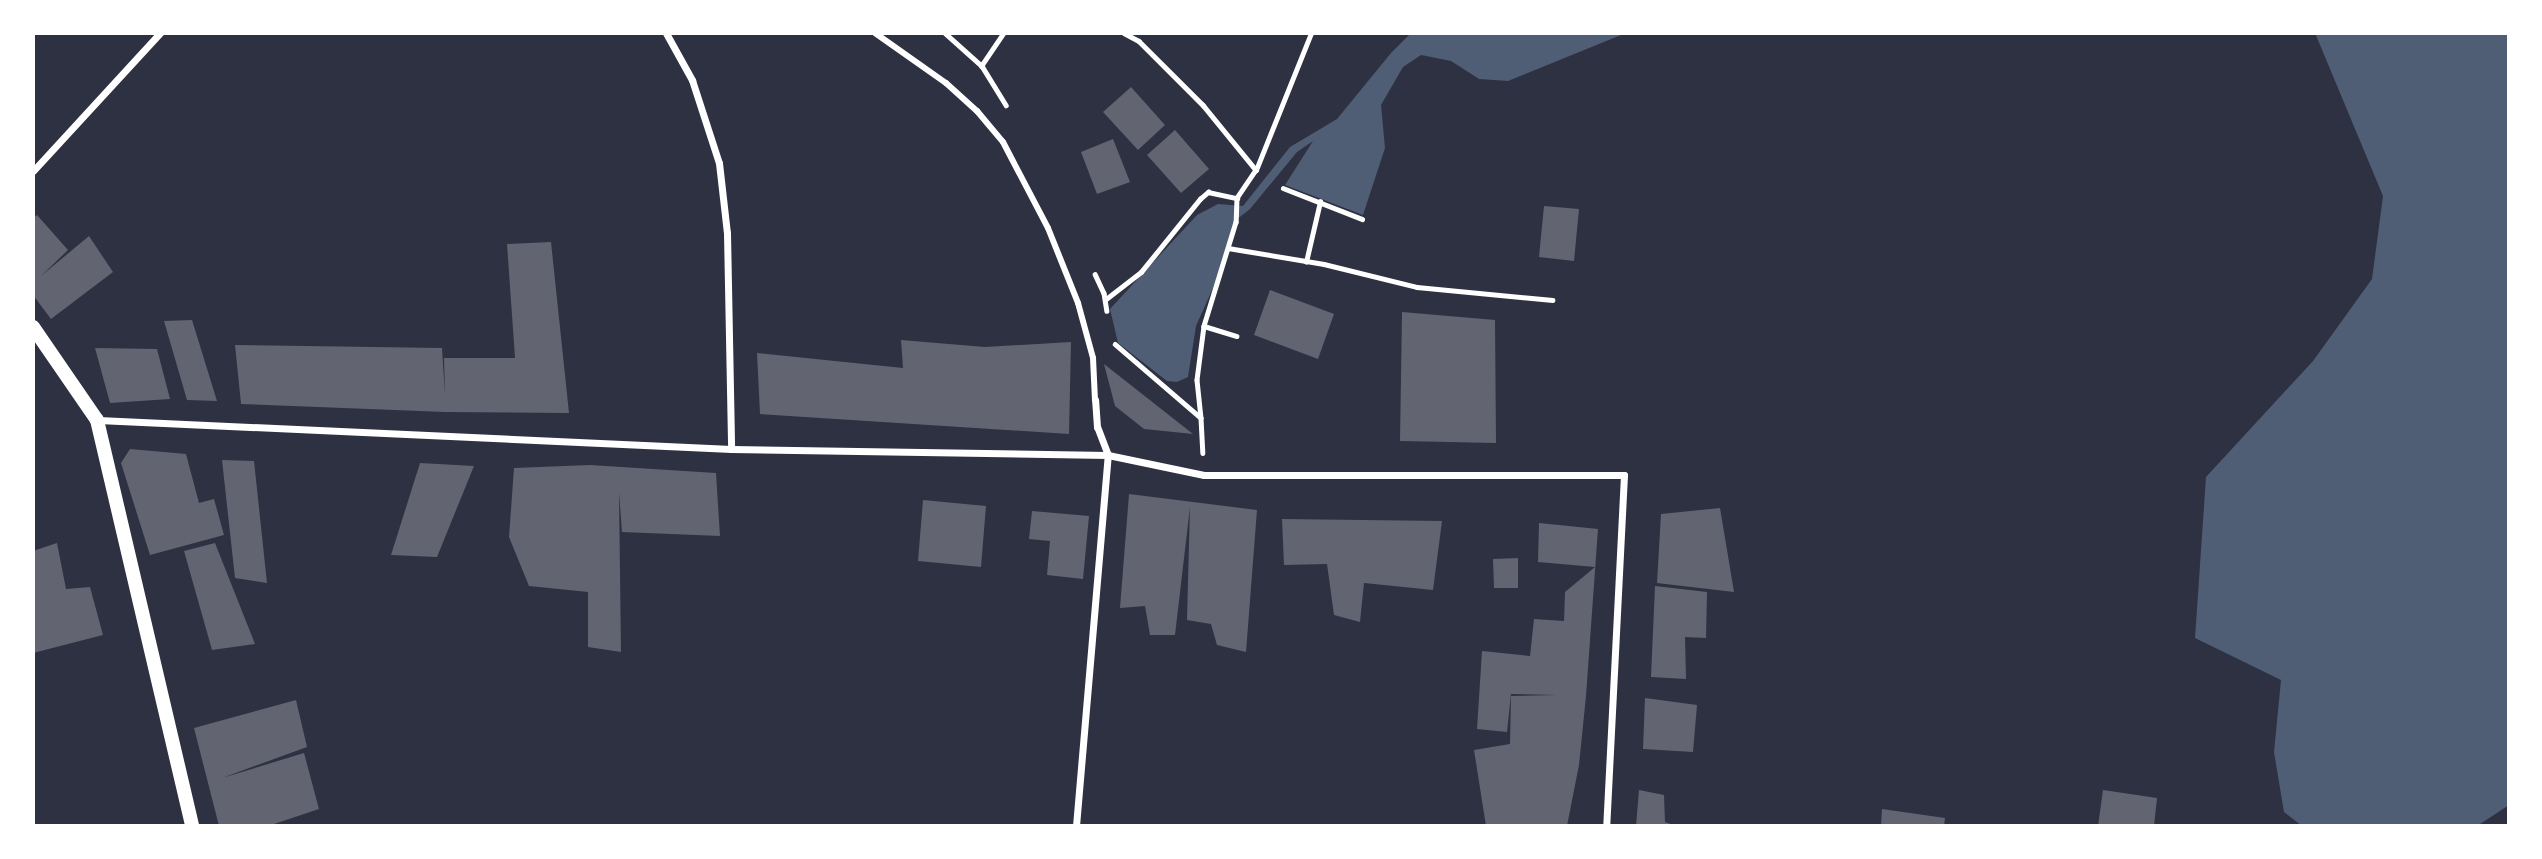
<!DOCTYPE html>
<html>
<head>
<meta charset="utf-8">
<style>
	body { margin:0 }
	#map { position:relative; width:2542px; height:859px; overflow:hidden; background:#2d3142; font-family:"Zilla Slab",serif }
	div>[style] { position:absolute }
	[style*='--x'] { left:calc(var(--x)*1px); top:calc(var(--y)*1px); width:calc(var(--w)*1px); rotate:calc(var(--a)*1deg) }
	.water>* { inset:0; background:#4f5d75 }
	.building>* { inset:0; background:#626471 }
	.path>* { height:4.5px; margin:-2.25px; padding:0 2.25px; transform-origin:2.25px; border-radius:2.25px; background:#fff }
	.pedestrian>* { height:6px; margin:-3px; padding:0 3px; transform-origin:3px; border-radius:3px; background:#fff }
	.minor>* { height:7px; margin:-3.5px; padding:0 3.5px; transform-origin:3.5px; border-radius:3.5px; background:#fff }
	.secondary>* { height:14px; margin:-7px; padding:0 7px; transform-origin:7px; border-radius:7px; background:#fff }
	span { translate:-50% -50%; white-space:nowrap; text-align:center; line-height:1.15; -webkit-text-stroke:5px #fff; paint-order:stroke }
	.frame { position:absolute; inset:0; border:35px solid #fff; pointer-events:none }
</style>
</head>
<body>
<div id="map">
	<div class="water">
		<div style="clip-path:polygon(1411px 33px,1626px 33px,1508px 81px,1479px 79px,1451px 61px,1421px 55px,1403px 67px,1381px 105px,1385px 148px,1363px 215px,1285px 185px,1313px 141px,1297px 152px,1250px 209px,1236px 220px,1217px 279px,1196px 326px,1188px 377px,1177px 382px,1167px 381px,1118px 343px,1110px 309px,1197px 215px,1218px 204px,1243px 206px,1290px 147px,1337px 119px,1391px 53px)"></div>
		<div style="clip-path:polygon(2315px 33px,2509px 33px,2509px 805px,2477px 826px,2302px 826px,2284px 812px,2274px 752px,2281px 680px,2195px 638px,2206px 477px,2313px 361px,2372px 279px,2383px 196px)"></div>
	</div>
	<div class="building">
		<div style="clip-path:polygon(1131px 87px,1165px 125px,1138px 150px,1103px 112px)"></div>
		<div style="clip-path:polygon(1175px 130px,1209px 169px,1181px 193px,1147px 155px)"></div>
		<div style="clip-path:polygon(1113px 139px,1130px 182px,1097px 194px,1081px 152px)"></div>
		<div style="clip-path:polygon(1544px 206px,1579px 209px,1574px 261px,1539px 257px)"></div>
		<div style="clip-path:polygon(37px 215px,68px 250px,41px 276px,89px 236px,113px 272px,51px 319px,33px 295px,33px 218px)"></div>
		<div style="clip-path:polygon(551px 242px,569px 413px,445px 412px,241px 404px,235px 345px,442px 348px,445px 395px,444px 358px,515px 358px,507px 244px)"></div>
		<div style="clip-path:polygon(1270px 290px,1334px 314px,1318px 359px,1254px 335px)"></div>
		<div style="clip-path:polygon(1402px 312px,1495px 320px,1496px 443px,1400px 441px)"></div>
		<div style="clip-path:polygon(192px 320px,217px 401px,187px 400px,164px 321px)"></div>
		<div style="clip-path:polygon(901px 340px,985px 347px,1071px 342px,1069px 434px,760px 414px,757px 353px,903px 368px)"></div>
		<div style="clip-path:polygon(95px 348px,157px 349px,170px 399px,110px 403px)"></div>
		<div style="clip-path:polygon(1104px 364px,1193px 434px,1144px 429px,1115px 406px)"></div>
		<div style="clip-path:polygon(130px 449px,186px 454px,199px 503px,214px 499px,224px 535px,150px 555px,121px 463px)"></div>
		<div style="clip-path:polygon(222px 460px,254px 461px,267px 583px,235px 578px)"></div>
		<div style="clip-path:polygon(420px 463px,474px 466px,437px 557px,391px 555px)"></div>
		<div style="clip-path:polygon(590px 465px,716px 473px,720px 536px,622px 532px,619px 492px,621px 652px,588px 647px,588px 592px,529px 586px,509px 537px,514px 468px)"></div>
		<div style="clip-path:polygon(1129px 494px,1257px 510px,1246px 652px,1217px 645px,1211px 624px,1187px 620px,1190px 507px,1175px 635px,1150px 635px,1145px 606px,1120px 608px)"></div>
		<div style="clip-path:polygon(923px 500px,986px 506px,981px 567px,918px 561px)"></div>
		<div style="clip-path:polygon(1720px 508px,1734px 592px,1657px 583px,1661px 514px)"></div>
		<div style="clip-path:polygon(1032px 511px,1089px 516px,1083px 579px,1047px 575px,1050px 541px,1029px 539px)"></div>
		<div style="clip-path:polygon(1282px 519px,1442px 521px,1433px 590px,1364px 583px,1360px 622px,1334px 615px,1327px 564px,1284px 565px)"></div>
		<div style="clip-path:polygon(1539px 523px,1598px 529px,1586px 696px,1579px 765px,1567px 826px,1486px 826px,1474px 750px,1510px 744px,1511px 696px,1557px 695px,1511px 694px,1507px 732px,1477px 729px,1482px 651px,1530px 656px,1534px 619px,1564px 621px,1565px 592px,1595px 567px,1538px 562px)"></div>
		<div style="clip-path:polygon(57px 543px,66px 589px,90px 587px,103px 635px,33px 653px,33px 551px)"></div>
		<div style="clip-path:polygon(215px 543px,255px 644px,212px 650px,184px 551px)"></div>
		<div style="clip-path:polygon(1518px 558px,1518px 588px,1494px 588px,1493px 559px)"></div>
		<div style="clip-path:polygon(1655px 586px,1707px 592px,1706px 638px,1685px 637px,1686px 679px,1651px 677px)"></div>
		<div style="clip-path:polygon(1645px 698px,1697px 705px,1693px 752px,1643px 749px)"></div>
		<div style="clip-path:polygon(296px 700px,307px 747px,222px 778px,304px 753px,319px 809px,268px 826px,219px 826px,194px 728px)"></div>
		<div style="clip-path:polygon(1639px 790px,1664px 795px,1665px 822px,1676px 826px,1636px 826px)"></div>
		<div style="clip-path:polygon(2103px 790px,2157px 798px,2154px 826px,2098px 826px)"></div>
		<div style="clip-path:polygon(1882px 809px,1945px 818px,1944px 826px,1881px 826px)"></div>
	</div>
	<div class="path">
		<div style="--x:945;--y:33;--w:50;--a:41.7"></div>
		<div style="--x:1004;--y:33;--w:40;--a:124"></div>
		<div style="--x:982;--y:66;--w:46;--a:58.4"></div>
		<div style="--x:1124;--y:33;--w:17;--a:28"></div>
		<div style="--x:1139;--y:41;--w:91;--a:45"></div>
		<div style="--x:1203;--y:105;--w:84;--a:50.8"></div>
		<div style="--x:1256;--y:170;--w:34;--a:124"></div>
		<div style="--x:1237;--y:198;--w:24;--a:92"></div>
		<div style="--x:1236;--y:222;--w:109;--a:107.1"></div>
		<div style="--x:1204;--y:326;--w:54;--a:97.4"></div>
		<div style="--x:1197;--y:380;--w:38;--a:84"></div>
		<div style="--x:1256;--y:170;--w:148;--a:-68.1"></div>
		<div style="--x:1283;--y:188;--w:85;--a:21.4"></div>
		<div style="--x:1228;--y:248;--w:97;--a:9.5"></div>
		<div style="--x:1324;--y:264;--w:96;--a:13.9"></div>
		<div style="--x:1417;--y:287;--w:136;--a:5.5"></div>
		<div style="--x:1306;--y:262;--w:62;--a:-76.9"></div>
		<div style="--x:1095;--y:274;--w:21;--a:65"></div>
		<div style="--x:1104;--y:293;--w:18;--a:81"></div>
		<div style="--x:1106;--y:299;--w:44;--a:-37.6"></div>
		<div style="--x:1141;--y:272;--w:94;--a:-51.1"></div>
		<div style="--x:1200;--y:199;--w:11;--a:-41"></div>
		<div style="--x:1208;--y:192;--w:30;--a:12"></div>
		<div style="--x:1204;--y:326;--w:34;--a:17"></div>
		<div style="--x:1115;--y:344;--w:113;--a:40.7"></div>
		<div style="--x:1201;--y:418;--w:35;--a:87"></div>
	</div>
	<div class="pedestrian">
		<div style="--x:875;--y:33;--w:87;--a:35.2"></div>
		<div style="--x:946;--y:83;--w:42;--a:42.1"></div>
		<div style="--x:977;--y:111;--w:40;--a:50"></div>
		<div style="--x:1003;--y:142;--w:97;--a:62.4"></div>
		<div style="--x:1048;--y:228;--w:81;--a:68.2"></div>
		<div style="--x:1078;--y:303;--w:57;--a:74.7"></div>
		<div style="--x:1093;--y:358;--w:42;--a:87.3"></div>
	</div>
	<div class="minor">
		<div style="--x:666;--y:33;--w:54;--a:61"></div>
		<div style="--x:692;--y:80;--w:87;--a:72"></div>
		<div style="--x:719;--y:163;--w:70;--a:83.5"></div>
		<div style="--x:727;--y:233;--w:216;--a:88.9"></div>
		<div style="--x:33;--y:171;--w:188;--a:-47.4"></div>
		<div style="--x:98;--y:420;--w:634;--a:2.62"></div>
		<div style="--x:731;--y:449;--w:377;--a:0.9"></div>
		<div style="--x:1108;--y:455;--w:98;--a:11.8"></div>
		<div style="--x:1204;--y:475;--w:420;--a:0"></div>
		<div style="--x:1624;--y:475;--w:351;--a:92.9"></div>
		<div style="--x:1076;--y:826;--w:372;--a:-85.1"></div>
		<div style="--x:1108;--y:455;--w:30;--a:-111"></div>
		<div style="--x:1097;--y:427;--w:27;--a:-94"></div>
	</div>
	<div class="secondary">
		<div style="--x:33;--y:327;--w:113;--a:55.5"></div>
		<div style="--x:97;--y:420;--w:417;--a:76.8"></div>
	</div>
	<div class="frame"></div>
</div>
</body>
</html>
